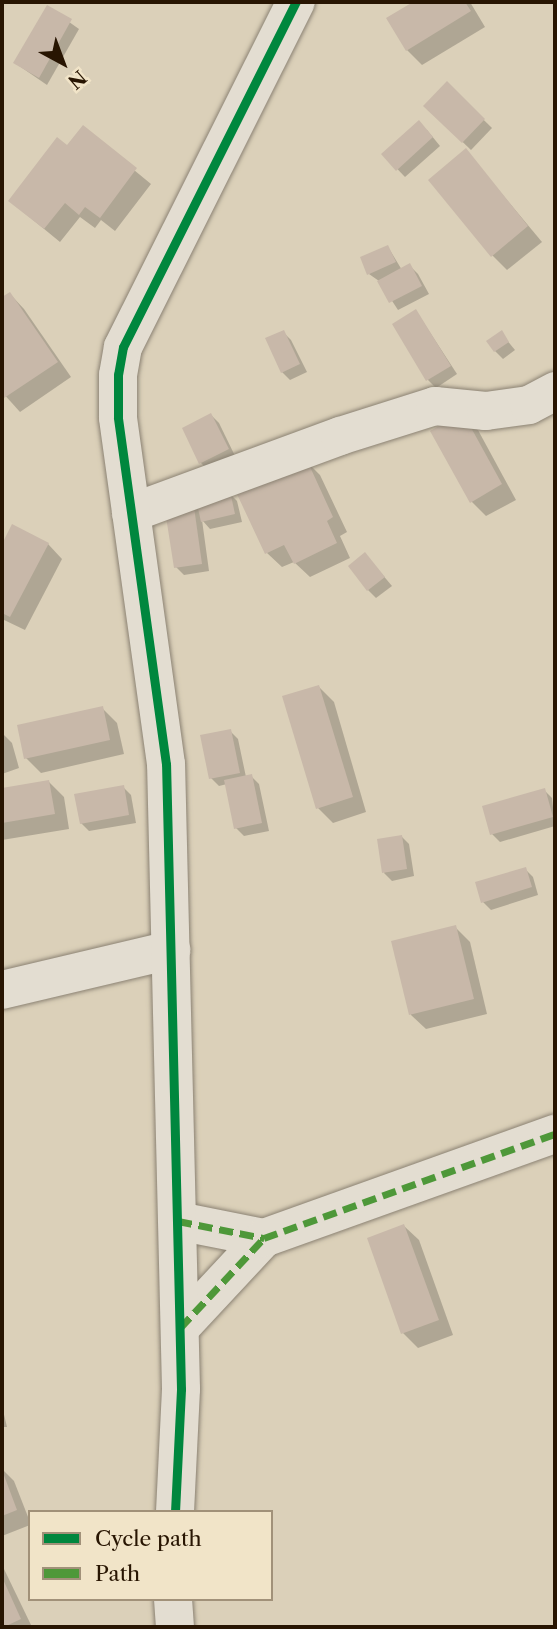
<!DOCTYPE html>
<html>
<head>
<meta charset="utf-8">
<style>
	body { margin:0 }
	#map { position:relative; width:557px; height:1629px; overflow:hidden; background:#dbd0b9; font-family:"Libre Caslon Text",serif }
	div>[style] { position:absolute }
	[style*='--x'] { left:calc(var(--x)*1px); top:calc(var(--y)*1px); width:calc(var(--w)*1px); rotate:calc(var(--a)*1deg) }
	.shadow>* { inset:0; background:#0003 }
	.building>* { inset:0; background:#c8b8a9 }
	.roads { filter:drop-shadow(0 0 2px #8b8273) drop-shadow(0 0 2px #8b8273) }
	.minor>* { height:38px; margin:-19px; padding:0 19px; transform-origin:19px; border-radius:19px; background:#e3ddd1 }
	.quiet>* { height:7px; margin-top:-3.5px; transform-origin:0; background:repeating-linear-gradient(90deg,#4e9839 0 14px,transparent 0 21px) }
	.cycleway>* { height:9px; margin:-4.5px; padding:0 4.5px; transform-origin:4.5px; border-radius:4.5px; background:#00873e }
	span { translate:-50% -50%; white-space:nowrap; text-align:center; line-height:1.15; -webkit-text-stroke:6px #f1e4c8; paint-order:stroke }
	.frame { position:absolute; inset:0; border:4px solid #281502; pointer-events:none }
	.legend { position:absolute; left:28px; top:1510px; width:245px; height:91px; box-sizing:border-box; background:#f1e4c8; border:2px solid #a19179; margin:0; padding:9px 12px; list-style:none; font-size:21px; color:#281502 }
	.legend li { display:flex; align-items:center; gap:14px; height:35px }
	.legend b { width:35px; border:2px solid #a19179 }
	.north { position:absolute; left:28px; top:28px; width:70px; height:70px; -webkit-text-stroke:5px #f1e4c8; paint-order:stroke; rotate:139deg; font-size:19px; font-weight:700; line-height:28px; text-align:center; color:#281502 }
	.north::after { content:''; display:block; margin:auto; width:24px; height:32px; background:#281502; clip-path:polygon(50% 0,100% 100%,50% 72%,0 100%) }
</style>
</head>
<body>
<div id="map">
	<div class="shadow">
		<div style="clip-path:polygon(416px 2px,470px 2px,485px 27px,422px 65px,407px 50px,389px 19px)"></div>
		<div style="clip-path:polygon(48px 7px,79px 29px,47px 85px,15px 63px)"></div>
		<div style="clip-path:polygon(447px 84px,492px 128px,471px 150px,425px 106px)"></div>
		<div style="clip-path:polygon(83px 128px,151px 184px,115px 231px,101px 220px,95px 228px,80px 217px,60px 242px,10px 201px,67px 147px)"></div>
		<div style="clip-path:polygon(427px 130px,440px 146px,405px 177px,383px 154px)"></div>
		<div style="clip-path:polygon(466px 151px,542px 242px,507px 270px,492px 255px)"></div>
		<div style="clip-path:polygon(388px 247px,402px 270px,410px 266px,418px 274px,429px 294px,398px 310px,379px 281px,369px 274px)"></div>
		<div style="clip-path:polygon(10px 294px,24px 309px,71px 377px,20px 412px,2px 392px,2px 299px)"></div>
		<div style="clip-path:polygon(416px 311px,457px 374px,436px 388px,428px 380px)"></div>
		<div style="clip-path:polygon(283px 332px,291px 340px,307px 372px,290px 380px,282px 372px)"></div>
		<div style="clip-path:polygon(501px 333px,515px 350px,503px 359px,495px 351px)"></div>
		<div style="clip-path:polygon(211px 415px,219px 423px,236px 458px,209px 471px,201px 463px,184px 429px)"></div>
		<div style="clip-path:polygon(463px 415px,478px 430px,516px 500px,486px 516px,471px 501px)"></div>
		<div style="clip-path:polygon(305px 460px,320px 475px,347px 532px,340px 536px,350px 558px,310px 577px,294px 562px,282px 567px,267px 553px)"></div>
		<div style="clip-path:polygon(229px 493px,237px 501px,242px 522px,210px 529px,202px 520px,209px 571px,184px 575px,176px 567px,166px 506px)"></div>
		<div style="clip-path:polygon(13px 527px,48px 544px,62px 559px,25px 630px,2px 619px,2px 548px)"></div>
		<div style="clip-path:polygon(365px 554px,392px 586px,376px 598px,368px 590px)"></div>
		<div style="clip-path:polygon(319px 687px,334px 702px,366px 812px,333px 823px,318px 808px)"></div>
		<div style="clip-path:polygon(102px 708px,117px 723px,124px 754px,41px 773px,26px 758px)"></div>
		<div style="clip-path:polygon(230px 731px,238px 739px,246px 777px,251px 776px,259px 784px,269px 831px,244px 836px,236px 828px,227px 784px,219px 786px,211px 778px)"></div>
		<div style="clip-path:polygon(2px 733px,12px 743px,19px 768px,2px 774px)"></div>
		<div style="clip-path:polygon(2px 781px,4px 790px,49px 782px,64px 797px,69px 829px,2px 840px)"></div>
		<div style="clip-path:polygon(123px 787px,131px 795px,136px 823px,89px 831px,81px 823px)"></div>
		<div style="clip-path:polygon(544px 790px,552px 798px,555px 826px,500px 842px,492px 834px)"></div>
		<div style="clip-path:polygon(401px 836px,409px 844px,414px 876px,392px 881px,384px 873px)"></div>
		<div style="clip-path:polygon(525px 869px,533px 877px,538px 895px,491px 910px,483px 902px)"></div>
		<div style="clip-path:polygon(455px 927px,470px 942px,487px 1014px,426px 1029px,411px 1015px,394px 942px)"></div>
		<div style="clip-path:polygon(404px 1226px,419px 1240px,453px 1335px,418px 1348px,403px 1333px)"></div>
		<div style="clip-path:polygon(2px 1406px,7px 1427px,2px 1427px)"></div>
		<div style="clip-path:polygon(2px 1469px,14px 1481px,30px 1522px,30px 1525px,2px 1536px)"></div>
		<div style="clip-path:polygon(2px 1566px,4px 1569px,32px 1627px,2px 1627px)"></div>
	</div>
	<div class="building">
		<div style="clip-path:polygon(413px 2px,465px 2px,471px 11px,406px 51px,386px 18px)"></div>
		<div style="clip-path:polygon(47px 5px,72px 19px,39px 78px,13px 63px)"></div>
		<div style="clip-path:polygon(447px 81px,485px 119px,462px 143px,423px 106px)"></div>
		<div style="clip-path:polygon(419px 120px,433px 137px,396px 171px,381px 154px)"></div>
		<div style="clip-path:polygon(83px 125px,137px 168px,100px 218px,85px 207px,79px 215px,65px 203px,44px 229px,8px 201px,57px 137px,67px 145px)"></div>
		<div style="clip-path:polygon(466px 148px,528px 226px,491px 257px,428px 180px)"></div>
		<div style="clip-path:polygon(388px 245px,396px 262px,367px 275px,360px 257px)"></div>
		<div style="clip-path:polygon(410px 263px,422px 286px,389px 303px,377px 281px)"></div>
		<div style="clip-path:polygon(10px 292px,58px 362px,4px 398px,2px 297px)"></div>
		<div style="clip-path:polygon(416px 309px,451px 366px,426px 381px,392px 324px)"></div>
		<div style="clip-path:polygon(284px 330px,300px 364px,281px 373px,265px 338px)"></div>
		<div style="clip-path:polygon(502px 330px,509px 342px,494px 352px,486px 341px)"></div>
		<div style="clip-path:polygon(211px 413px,229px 449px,199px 464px,182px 428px)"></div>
		<div style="clip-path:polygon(463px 413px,502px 484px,470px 503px,430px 431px)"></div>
		<div style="clip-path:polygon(306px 458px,333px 517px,327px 521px,337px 543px,294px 564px,284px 545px,265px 554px,236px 492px)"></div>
		<div style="clip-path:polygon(230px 491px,235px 514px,201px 522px,196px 499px)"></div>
		<div style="clip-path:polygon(193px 500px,202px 564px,174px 568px,164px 504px)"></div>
		<div style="clip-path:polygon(12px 524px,49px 543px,10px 617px,2px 613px,2px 544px)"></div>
		<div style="clip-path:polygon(365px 552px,385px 577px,367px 591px,348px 566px)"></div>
		<div style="clip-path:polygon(319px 685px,353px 797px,316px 809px,282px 696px)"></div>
		<div style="clip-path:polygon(103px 706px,110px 740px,24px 759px,17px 725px)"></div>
		<div style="clip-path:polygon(231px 729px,240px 773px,209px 779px,200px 735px)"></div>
		<div style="clip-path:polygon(252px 774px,262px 823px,234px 829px,224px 780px)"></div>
		<div style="clip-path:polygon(49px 780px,55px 814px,2px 823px,2px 788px)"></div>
		<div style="clip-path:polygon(124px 785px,129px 815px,80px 824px,74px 794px)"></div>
		<div style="clip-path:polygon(545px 788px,553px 817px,490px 835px,482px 806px)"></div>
		<div style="clip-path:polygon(402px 835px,407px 869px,382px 873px,377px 839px)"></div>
		<div style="clip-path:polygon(526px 867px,532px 887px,481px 903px,475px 882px)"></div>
		<div style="clip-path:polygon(456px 925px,474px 999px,409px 1015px,391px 941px)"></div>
		<div style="clip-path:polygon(404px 1224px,439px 1320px,401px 1334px,367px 1238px)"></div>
		<div style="clip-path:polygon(2px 1470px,17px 1510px,2px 1516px)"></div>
		<div style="clip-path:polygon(2px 1577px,21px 1619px,4px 1627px,2px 1627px)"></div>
	</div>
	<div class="roads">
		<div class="minor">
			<div style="--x:131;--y:513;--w:223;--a:-20.2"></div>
			<div style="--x:340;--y:436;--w:100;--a:-17.5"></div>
			<div style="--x:435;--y:406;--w:51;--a:5.6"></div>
			<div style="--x:486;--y:411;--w:43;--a:-7.9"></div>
			<div style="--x:529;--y:405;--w:30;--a:-28"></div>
			<div style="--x:2;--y:990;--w:174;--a:-13.3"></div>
			<div style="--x:178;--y:1221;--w:88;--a:11.2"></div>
			<div style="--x:180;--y:1328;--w:123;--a:-47"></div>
			<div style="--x:264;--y:1238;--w:309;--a:-19.7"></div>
			<div style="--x:175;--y:1512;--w:123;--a:-87.2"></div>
			<div style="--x:181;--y:1389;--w:625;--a:-91.37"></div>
			<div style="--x:166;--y:764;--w:350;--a:-97.9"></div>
			<div style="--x:118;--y:417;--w:42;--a:-90"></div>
			<div style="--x:118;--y:375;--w:28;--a:-80"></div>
			<div style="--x:123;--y:347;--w:386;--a:-63.4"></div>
			<div style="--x:173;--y:1599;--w:28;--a:86"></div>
		</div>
	</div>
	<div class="quiet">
		<div style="--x:178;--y:1221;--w:88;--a:11.2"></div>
		<div style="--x:180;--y:1328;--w:123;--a:-47"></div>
		<div style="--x:264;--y:1238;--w:309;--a:-19.7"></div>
	</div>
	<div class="cycleway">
		<div style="--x:175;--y:1512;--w:123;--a:-87.2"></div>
		<div style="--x:181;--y:1389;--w:625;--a:-91.37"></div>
		<div style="--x:166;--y:764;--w:350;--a:-97.9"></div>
		<div style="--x:118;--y:417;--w:42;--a:-90"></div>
		<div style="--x:118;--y:375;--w:28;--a:-80"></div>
		<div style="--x:123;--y:347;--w:386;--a:-63.4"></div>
	</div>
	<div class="frame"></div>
	<ul class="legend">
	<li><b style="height:9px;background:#00873e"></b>Cycle path</li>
	<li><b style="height:9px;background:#4e9839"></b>Path</li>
	</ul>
	<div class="north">N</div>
</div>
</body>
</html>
